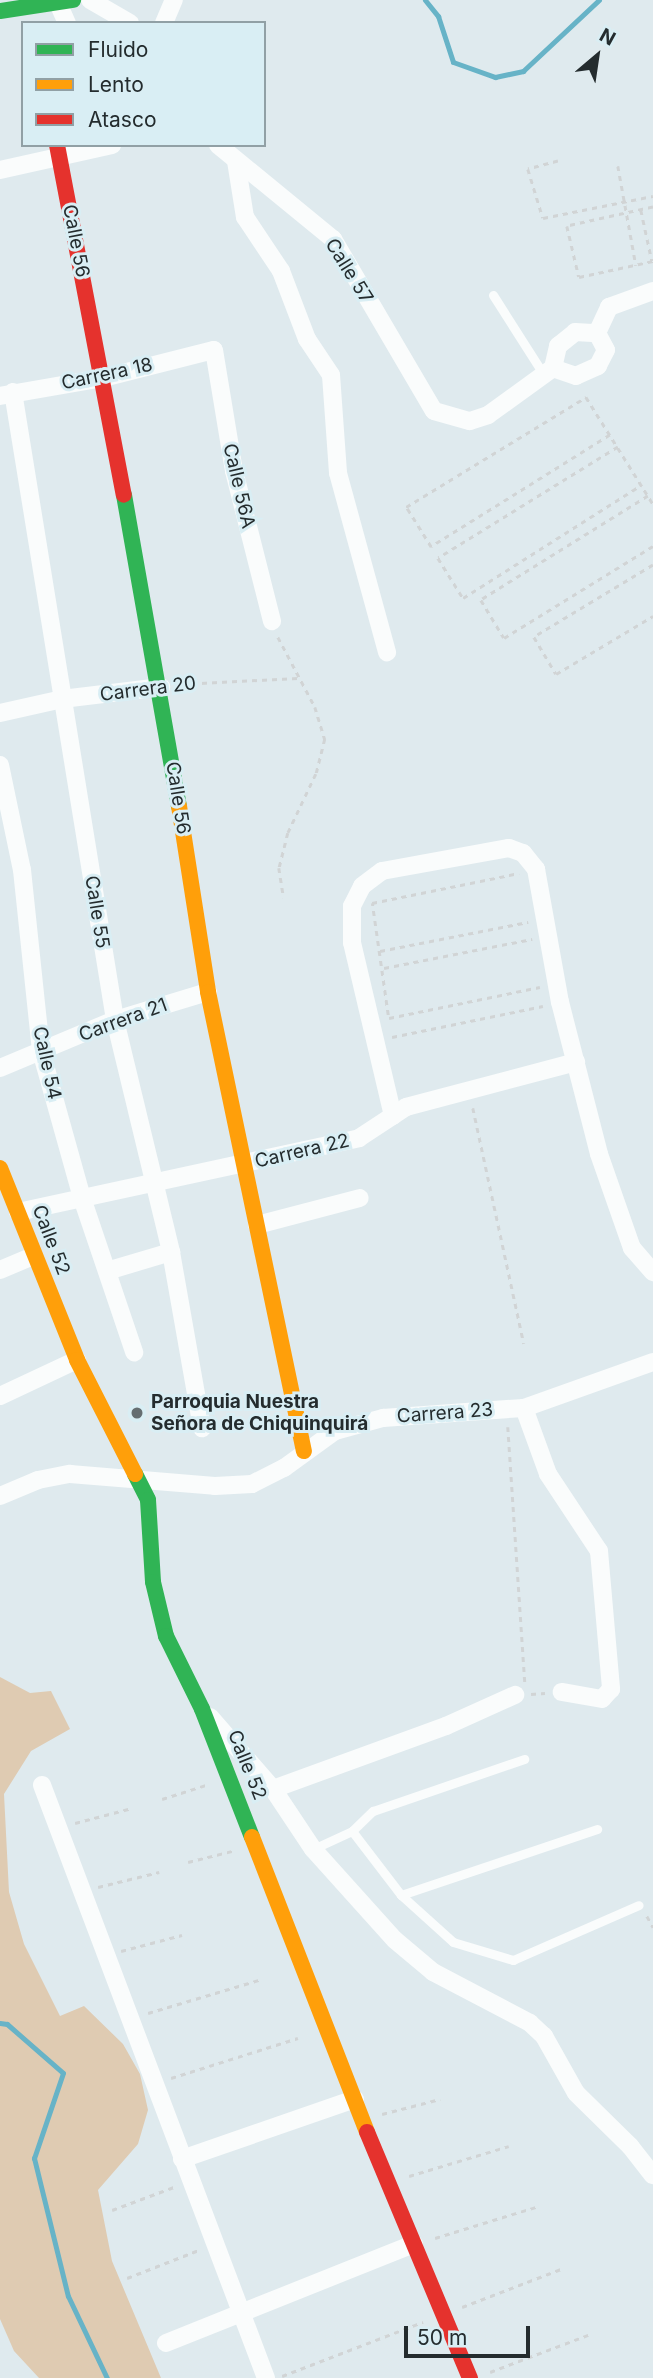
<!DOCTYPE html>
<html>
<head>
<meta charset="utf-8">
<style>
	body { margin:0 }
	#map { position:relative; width:653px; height:2378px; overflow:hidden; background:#dfeaee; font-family:Inter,sans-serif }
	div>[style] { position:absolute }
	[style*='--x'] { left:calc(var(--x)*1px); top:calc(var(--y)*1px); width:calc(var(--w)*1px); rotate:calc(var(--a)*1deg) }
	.green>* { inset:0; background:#dfcbb2 }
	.stream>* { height:5px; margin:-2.5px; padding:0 2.5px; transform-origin:2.5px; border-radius:2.5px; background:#67b3c7 }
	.path>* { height:2.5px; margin-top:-1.25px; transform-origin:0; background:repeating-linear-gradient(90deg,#d1d4d5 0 5px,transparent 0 10px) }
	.lane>* { height:9px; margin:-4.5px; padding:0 4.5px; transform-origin:4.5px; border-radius:4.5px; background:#fafcfc }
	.street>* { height:18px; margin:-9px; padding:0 9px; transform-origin:9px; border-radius:9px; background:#fafcfc }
	.fast>* { height:16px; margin:-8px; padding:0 8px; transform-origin:8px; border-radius:8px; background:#30b455 }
	.slow>* { height:16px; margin:-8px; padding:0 8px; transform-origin:8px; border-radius:8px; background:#ff9f0a }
	.jam>* { height:16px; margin:-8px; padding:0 8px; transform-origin:8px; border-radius:8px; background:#e5322d }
	.dots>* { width:19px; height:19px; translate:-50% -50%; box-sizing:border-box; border:4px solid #d9eef4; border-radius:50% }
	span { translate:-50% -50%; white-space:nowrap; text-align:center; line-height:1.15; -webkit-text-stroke:6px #d9eef4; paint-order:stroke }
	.street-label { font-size:19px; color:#242c2e }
	.poi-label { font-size:19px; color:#242c2e; font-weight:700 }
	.left { translate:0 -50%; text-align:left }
	.legend { position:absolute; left:21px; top:21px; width:245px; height:126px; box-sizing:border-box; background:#d9eef4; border:2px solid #91a0a5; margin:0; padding:9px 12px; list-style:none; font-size:21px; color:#242c2e }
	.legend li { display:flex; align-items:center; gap:14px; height:35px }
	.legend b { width:35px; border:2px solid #91a0a5 }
	.north { position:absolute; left:562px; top:21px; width:70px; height:70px; -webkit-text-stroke:5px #d9eef4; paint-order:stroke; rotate:29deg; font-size:19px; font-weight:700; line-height:28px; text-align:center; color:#242c2e }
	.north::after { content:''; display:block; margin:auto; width:24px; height:32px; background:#242c2e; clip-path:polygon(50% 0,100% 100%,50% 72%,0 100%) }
	.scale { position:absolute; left:404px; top:2326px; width:126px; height:32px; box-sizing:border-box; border:4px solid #242c2e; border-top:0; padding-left:9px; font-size:21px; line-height:24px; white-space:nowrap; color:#242c2e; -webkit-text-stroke:5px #d9eef4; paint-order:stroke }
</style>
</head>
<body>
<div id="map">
	<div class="green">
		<div style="clip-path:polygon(0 1677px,30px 1693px,51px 1691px,70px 1729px,31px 1751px,4px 1794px,9px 1892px,24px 1944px,60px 2016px,84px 2006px,123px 2044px,140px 2074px,148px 2110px,138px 2144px,98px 2190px,112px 2261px,161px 2378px,39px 2378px,14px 2351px,0 2319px)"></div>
	</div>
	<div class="stream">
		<div style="--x:425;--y:0;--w:21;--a:51"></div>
		<div style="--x:438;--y:16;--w:48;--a:71.9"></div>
		<div style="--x:453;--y:62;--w:45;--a:19.7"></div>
		<div style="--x:495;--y:77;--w:29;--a:-12"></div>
		<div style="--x:523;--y:71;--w:104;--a:-43.1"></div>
		<div style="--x:0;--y:2023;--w:7;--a:8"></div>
		<div style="--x:7;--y:2024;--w:74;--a:41.2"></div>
		<div style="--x:63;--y:2073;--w:90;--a:108.8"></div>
		<div style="--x:34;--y:2158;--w:142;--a:76.2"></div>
		<div style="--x:68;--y:2296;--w:91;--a:64.6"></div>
	</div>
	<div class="path">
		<div style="--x:558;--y:161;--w:31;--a:165"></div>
		<div style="--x:528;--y:169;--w:51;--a:73"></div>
		<div style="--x:543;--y:218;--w:112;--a:-11.3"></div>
		<div style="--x:618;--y:166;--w:101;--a:79.7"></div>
		<div style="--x:653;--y:207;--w:88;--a:167.5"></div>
		<div style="--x:567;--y:226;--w:52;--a:76.8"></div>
		<div style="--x:579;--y:277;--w:76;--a:-12.2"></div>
		<div style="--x:641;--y:210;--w:52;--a:77.8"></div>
		<div style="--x:610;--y:435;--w:211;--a:148"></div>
		<div style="--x:431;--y:547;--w:47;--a:-122"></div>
		<div style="--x:406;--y:507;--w:211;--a:-31.4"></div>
		<div style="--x:586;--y:397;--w:126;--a:57.9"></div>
		<div style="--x:618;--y:447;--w:211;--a:148.3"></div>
		<div style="--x:438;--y:558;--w:47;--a:58"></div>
		<div style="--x:463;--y:598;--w:211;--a:-32.4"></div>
		<div style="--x:648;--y:496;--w:197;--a:148.1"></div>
		<div style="--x:481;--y:600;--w:44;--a:58.8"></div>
		<div style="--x:504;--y:638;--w:175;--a:-31.7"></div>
		<div style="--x:653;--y:565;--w:139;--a:148.8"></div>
		<div style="--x:534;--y:637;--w:43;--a:59.3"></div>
		<div style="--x:556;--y:674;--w:113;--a:-30.9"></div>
		<div style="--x:278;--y:637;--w:79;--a:62.1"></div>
		<div style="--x:315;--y:707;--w:34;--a:73"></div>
		<div style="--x:325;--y:739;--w:36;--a:104"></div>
		<div style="--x:316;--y:774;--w:65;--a:115.4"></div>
		<div style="--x:288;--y:833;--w:36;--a:104"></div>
		<div style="--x:279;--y:868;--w:30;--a:81"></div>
		<div style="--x:182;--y:684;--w:116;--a:-3"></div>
		<div style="--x:380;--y:951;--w:151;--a:-11.1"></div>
		<div style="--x:384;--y:968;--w:151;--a:-11.1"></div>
		<div style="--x:388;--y:1015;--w:113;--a:-98.1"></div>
		<div style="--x:372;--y:903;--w:150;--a:-11.5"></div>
		<div style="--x:389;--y:1018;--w:154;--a:-11.6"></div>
		<div style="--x:392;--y:1037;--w:154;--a:-11.6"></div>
		<div style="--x:473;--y:1108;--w:241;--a:77.8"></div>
		<div style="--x:508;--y:1427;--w:256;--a:86.2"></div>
		<div style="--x:531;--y:1694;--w:14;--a:-4"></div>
		<div style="--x:162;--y:1799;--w:49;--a:-17.7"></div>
		<div style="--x:75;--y:1823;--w:59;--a:-14.7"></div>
		<div style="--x:188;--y:1862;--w:49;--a:-14"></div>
		<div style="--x:98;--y:1887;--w:63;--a:-13.8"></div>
		<div style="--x:647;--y:1916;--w:13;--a:61"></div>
		<div style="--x:121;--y:1951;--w:63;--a:-14.7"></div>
		<div style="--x:148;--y:2013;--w:116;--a:-16.6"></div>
		<div style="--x:171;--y:2078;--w:133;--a:-17.5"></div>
		<div style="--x:382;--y:2114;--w:60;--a:-14.5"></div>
		<div style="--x:409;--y:2176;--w:104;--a:-16.7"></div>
		<div style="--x:112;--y:2210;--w:66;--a:-20.4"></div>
		<div style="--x:435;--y:2238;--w:106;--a:-17.1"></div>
		<div style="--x:127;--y:2278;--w:77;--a:-21.3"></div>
		<div style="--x:462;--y:2307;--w:106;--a:-21"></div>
		<div style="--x:490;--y:2372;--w:105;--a:-20.7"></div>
		<div style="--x:282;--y:2376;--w:151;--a:-21"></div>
	</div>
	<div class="lane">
		<div style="--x:493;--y:295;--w:95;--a:57.5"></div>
		<div style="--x:352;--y:1831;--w:81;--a:52.6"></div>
		<div style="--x:401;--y:1895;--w:70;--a:42.1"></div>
		<div style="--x:453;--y:1942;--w:63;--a:16.7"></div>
		<div style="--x:513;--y:1960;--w:137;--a:-23.6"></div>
		<div style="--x:313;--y:1849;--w:43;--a:-24.8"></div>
		<div style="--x:352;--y:1831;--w:29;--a:-44"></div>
		<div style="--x:373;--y:1811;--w:160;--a:-19"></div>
		<div style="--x:401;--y:1895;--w:207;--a:-18.6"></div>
	</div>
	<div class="street">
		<div style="--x:90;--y:0;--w:46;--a:29.9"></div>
		<div style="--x:58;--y:3;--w:22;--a:66"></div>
		<div style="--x:164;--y:23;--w:25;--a:-67"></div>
		<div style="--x:218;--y:145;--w:149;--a:39.3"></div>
		<div style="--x:333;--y:239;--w:199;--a:59.6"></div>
		<div style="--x:434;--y:411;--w:37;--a:16"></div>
		<div style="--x:470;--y:421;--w:19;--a:-18"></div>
		<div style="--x:488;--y:415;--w:80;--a:-35.9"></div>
		<div style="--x:236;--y:161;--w:57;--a:80.9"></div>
		<div style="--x:245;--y:217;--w:65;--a:56.3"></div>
		<div style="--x:281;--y:271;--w:73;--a:69.1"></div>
		<div style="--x:307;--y:339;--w:43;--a:56.3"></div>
		<div style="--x:331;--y:375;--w:98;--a:85.9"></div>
		<div style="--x:338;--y:473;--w:186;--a:74.7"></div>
		<div style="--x:0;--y:170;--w:115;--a:-12.6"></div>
		<div style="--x:575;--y:332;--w:22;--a:3"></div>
		<div style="--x:597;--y:333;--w:19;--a:62"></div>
		<div style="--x:606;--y:350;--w:18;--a:117"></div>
		<div style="--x:598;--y:366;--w:24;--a:156"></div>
		<div style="--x:576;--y:376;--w:24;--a:-161"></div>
		<div style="--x:553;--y:368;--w:23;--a:-77"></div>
		<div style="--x:558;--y:346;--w:22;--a:-39"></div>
		<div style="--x:597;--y:333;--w:29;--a:-65"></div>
		<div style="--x:609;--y:307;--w:47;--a:-20"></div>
		<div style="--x:13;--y:392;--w:636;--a:80.77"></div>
		<div style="--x:115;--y:1020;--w:239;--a:76.4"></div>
		<div style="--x:171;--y:1252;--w:179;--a:80"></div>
		<div style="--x:0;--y:396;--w:105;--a:-9.9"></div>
		<div style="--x:103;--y:378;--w:114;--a:-14.2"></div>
		<div style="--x:214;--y:350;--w:123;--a:80.6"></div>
		<div style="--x:234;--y:471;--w:155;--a:75.8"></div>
		<div style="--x:0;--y:713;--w:64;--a:-12.7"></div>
		<div style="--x:62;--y:699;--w:100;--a:-6.9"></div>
		<div style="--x:0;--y:765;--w:107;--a:78.2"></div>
		<div style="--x:22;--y:870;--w:182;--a:84"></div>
		<div style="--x:41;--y:1051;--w:153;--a:74.4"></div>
		<div style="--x:82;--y:1198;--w:163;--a:71.3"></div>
		<div style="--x:0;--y:1068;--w:125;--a:-22.7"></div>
		<div style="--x:115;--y:1020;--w:97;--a:-16.8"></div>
		<div style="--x:393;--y:1116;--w:178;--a:-103.3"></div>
		<div style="--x:352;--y:943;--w:37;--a:-90"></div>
		<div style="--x:352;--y:906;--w:22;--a:-63"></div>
		<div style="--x:362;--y:886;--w:25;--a:-37"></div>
		<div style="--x:382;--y:871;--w:129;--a:-10.3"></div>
		<div style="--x:509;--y:848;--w:15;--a:20"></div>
		<div style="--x:523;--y:853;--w:21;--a:51"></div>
		<div style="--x:536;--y:869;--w:135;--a:79.8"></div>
		<div style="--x:560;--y:1002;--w:157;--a:75.6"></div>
		<div style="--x:599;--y:1154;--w:100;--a:70.7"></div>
		<div style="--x:632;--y:1248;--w:32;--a:49"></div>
		<div style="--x:18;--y:1212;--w:349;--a:-12.2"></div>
		<div style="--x:359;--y:1138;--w:56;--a:-33.4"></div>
		<div style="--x:406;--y:1107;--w:176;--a:-14.8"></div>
		<div style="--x:257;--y:1225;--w:106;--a:-14.7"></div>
		<div style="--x:0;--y:1270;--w:36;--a:-23"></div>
		<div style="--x:107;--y:1271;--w:67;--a:-16.5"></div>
		<div style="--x:0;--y:1396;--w:85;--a:-25.1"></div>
		<div style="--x:524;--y:1408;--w:70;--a:70"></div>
		<div style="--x:548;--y:1474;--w:92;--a:56.5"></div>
		<div style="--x:599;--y:1551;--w:139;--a:85"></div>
		<div style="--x:611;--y:1689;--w:13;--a:132"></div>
		<div style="--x:602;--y:1699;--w:41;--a:-170.1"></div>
		<div style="--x:0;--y:1496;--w:41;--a:-22.8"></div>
		<div style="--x:38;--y:1480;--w:33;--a:-11"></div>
		<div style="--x:70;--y:1474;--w:145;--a:4.7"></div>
		<div style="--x:215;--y:1486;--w:37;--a:-3"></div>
		<div style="--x:252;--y:1484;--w:36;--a:-27"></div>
		<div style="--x:284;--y:1468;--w:63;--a:-36"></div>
		<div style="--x:335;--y:1431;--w:50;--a:-15.2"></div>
		<div style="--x:383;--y:1418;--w:141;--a:-4.1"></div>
		<div style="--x:524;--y:1408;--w:137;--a:-19.6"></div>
		<div style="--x:210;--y:1717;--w:96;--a:48.8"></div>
		<div style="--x:273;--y:1789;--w:72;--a:56.3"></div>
		<div style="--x:313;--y:1849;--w:122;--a:48"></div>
		<div style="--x:395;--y:1940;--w:50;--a:40.1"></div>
		<div style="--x:433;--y:1972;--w:110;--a:27.7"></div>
		<div style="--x:530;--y:2023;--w:19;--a:43"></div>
		<div style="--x:544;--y:2036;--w:65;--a:60.7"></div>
		<div style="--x:576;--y:2093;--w:76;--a:44.5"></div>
		<div style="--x:630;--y:2146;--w:37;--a:52"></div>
		<div style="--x:42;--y:1785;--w:634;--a:69.31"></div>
		<div style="--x:273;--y:1789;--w:184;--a:-20"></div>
		<div style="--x:446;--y:1726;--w:76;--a:-24.2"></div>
		<div style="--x:182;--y:2159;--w:183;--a:-19.1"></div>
		<div style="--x:166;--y:2343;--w:267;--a:-21.8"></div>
	</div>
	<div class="fast">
		<div style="--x:0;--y:11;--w:74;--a:-8.6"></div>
		<div style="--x:124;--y:495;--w:316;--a:80"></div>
		<div style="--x:135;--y:1474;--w:29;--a:63"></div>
		<div style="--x:148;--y:1500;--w:82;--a:86.5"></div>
		<div style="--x:153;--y:1582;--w:56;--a:76.5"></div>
		<div style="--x:166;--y:1636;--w:81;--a:63.7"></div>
		<div style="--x:202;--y:1709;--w:137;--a:68.7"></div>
	</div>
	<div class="slow">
		<div style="--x:179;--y:806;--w:188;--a:81.1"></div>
		<div style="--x:208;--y:992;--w:469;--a:78.2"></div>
		<div style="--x:0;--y:1168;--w:207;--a:68.1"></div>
		<div style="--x:77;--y:1360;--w:128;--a:63"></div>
		<div style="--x:252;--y:1837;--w:317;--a:68.7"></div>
	</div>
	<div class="jam">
		<div style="--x:57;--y:145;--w:356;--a:79.2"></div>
		<div style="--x:367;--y:2132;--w:267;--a:67.3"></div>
	</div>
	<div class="dots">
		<div style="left:137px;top:1413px;background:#656e71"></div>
	</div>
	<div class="street-label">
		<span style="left:76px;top:241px;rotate:79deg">Calle 56</span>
		<span style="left:349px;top:271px;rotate:58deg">Calle 57</span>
		<span style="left:107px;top:374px;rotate:-12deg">Carrera 18</span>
		<span style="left:239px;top:486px;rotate:77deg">Calle 56A</span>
		<span style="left:148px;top:689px;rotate:-7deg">Carrera 20</span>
		<span style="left:178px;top:798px;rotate:81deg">Calle 56</span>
		<span style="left:97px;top:912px;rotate:81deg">Calle 55</span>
		<span style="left:123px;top:1020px;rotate:-20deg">Carrera 21</span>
		<span style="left:47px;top:1063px;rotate:78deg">Calle 54</span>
		<span style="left:302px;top:1151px;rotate:-13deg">Carrera 22</span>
		<span style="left:51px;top:1240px;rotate:69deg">Calle 52</span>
		<span style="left:445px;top:1413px;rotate:-4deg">Carrera 23</span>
		<span style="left:247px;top:1765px;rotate:68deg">Calle 52</span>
	</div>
	<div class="poi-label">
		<span class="left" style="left:151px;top:1413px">Parroquia Nuestra<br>Señora de Chiquinquirá</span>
	</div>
	<ul class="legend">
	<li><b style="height:9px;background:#30b455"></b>Fluido</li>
	<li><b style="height:9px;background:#ff9f0a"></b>Lento</li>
	<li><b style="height:9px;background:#e5322d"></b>Atasco</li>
	</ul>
	<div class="north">N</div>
	<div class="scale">50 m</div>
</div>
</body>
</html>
